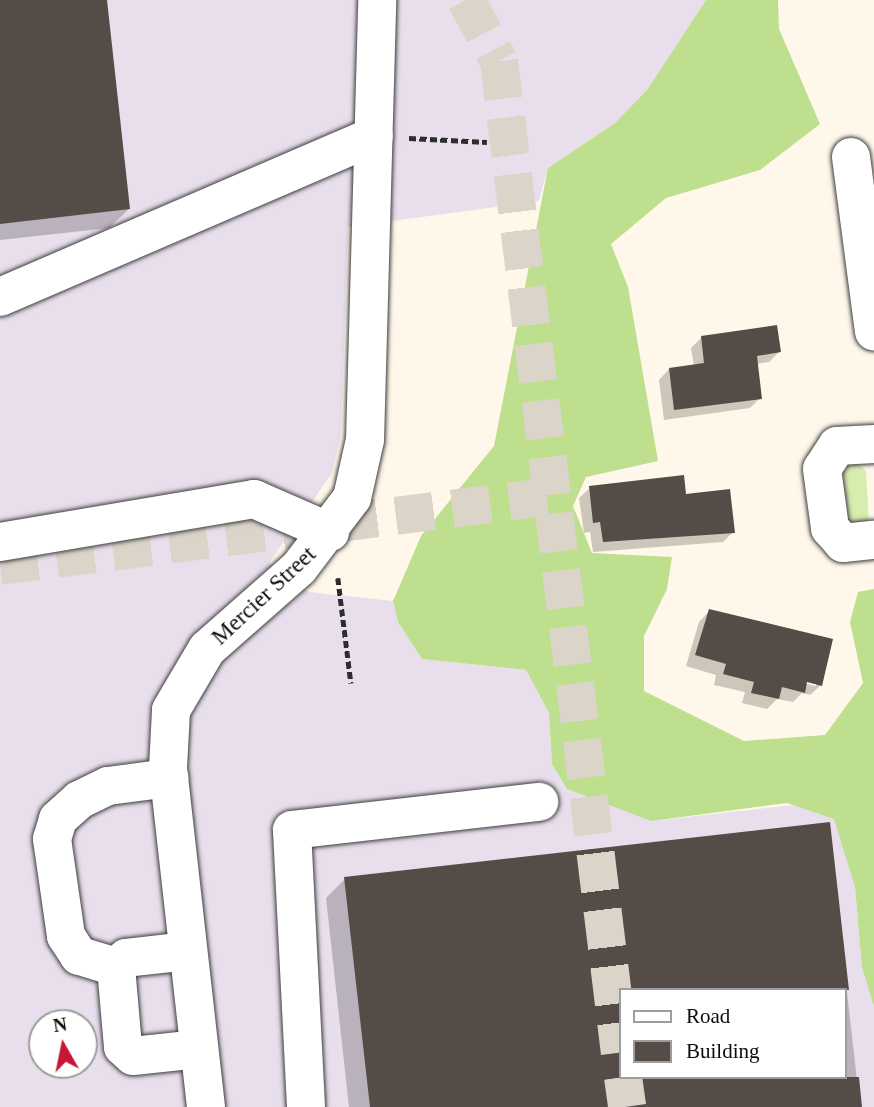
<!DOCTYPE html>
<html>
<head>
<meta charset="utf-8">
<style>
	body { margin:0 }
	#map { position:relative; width:874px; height:1107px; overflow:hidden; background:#fff8ea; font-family:"Times New Roman",serif }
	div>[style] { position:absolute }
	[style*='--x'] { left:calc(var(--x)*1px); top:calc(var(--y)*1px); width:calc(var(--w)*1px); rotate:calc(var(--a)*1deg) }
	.industrial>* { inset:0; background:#e8deec }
	.green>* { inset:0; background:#d7edb0 }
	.forest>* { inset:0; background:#bddf8e }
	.shadow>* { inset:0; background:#0003 }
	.building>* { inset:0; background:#554b47 }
	.minor-tunnel>* { height:38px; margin-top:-19px; transform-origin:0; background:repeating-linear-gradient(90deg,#dad4c9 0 38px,transparent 0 57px) }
	.path>* { height:4.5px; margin-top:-2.25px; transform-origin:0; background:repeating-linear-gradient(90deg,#2d2d2d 0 7px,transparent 0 10.5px) }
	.roads { filter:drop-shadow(0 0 2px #3e3e3e) drop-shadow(0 0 2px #3e3e3e) }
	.minor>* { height:38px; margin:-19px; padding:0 19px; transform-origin:19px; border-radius:19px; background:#fff }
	span { translate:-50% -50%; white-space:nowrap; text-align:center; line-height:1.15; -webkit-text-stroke:7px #fff; paint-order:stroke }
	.street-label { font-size:23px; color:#0b0b0b }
	.legend { position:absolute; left:619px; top:988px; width:228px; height:91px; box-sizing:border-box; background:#fff; border:2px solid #9d9d9d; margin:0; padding:9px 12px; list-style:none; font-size:21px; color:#0b0b0b }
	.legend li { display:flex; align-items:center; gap:14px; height:35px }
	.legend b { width:35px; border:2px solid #9d9d9d }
	.north { position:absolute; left:28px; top:1009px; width:70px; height:70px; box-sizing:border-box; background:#fff; border:2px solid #9d9d9d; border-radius:50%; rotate:351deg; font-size:19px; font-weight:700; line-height:28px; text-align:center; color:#0b0b0b }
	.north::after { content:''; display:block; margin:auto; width:24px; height:32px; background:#c71736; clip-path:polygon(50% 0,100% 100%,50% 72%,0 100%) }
</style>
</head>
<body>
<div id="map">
	<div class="industrial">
		<div style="clip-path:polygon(evenodd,0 0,706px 0,647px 90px,615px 123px,548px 168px,539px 201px,348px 227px,341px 435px,332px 473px,269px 563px,309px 592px,393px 601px,398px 622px,422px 659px,526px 670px,549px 713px,552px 764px,651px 821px,847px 799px,862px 966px,874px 1007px,874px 1107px,0 1107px,0 0,620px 990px,844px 990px,844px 1077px,620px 1077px,620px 990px,0 0,42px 1023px,84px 1023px,84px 1065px,42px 1065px,42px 1023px)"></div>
	</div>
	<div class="green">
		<div style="clip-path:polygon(851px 464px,859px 464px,866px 471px,869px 524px,850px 523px,848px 518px,843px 471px)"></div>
	</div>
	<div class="forest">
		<div style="clip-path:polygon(706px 0,778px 0,779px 29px,820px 124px,760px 170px,666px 198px,611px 244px,628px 287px,658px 461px,586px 477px,573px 506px,592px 553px,672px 557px,667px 589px,644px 636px,644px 691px,744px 741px,825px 735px,863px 683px,850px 622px,858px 592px,874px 589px,874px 1007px,862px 967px,855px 887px,834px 819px,787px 803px,651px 821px,567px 789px,552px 764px,549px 713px,526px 670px,422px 659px,398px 622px,393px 601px,421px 536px,494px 446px,548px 168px,615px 123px,647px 90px)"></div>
	</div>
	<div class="shadow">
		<div style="clip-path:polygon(0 0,105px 0,129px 209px,109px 228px,0 240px)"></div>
		<div style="clip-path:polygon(702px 337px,779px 352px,769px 362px,756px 364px,760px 398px,750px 408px,664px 420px,659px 380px,669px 369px,694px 366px,691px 348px)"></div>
		<div style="clip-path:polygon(590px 488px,684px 496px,733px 532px,723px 542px,593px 552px,590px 532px,584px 533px,579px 498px)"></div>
		<div style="clip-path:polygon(evenodd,709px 611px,821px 685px,810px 695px,802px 693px,793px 702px,777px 699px,767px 709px,742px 703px,745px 692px,714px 685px,716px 675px,686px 666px,699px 622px,709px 611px,799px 678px,816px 682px,816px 686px,798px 682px,799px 678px)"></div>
		<div style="clip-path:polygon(evenodd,828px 824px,860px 1107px,349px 1107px,326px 898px,345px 879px,828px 824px,620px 990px,844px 990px,844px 1077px,620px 1077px,620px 990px)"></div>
	</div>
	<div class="building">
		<div style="clip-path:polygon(0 0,107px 0,130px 209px,0 224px)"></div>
		<div style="clip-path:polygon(777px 325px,781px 352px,757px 356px,762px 399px,674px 410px,669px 368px,704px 363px,701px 336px)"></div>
		<div style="clip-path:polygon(684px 475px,686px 494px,730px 489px,735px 533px,603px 542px,600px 522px,593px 523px,589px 486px)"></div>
		<div style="clip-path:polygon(709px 609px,833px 639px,822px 686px,807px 682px,805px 693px,782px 687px,779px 699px,751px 693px,754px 682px,723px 674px,726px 664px,695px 655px)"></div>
		<div style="clip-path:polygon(830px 822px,849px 990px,620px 990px,620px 1077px,859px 1077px,862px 1107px,370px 1107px,344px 877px)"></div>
	</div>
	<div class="minor-tunnel">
		<div style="--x:466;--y:0;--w:69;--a:61.6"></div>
		<div style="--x:499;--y:61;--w:999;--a:83.05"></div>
		<div style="--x:0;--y:566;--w:556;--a:-7.23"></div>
		<div style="--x:623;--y:1077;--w:30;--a:82"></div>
	</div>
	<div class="path">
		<div style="--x:409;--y:138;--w:78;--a:2.9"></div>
		<div style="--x:338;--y:578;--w:106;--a:82.9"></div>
	</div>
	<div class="roads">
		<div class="minor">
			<div style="--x:851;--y:157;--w:176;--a:82.5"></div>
			<div style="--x:0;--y:297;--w:407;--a:-23.3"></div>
			<div style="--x:874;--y:444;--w:37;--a:177"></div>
			<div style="--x:837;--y:446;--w:27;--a:123"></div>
			<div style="--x:822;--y:469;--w:60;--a:82.3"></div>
			<div style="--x:830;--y:528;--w:20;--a:49"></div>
			<div style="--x:843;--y:543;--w:31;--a:-6"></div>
			<div style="--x:0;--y:542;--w:258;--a:-9.6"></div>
			<div style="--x:254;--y:499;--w:83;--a:23.5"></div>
			<div style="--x:188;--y:951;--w:62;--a:173.6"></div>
			<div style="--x:126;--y:958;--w:13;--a:138"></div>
			<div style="--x:116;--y:967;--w:80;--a:85"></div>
			<div style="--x:123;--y:1047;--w:13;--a:42"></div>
			<div style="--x:133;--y:1056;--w:66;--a:-6.1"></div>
			<div style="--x:116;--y:967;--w:39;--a:-163"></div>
			<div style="--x:79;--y:956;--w:24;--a:-123"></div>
			<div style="--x:66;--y:936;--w:98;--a:-98.2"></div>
			<div style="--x:52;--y:839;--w:21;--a:-73"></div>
			<div style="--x:58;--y:819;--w:28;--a:-42"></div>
			<div style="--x:79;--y:800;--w:32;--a:-26"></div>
			<div style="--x:108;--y:786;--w:62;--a:-7.5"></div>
			<div style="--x:206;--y:1107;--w:341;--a:-96.4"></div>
			<div style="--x:168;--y:768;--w:58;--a:-87"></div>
			<div style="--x:171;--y:710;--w:71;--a:-59.5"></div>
			<div style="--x:207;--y:649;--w:123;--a:-41.4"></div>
			<div style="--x:299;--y:568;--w:88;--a:-52.9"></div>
			<div style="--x:352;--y:498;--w:59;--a:-77.4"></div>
			<div style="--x:365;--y:440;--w:440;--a:-88.4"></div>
			<div style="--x:306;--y:1107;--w:277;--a:-92.9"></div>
			<div style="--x:292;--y:830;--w:249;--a:-6.5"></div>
		</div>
	</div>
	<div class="street-label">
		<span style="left:264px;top:596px;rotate:-43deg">Mercier Street</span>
	</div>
	<ul class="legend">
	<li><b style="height:9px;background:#fff"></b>Road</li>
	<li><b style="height:19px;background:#554b47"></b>Building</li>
	</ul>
	<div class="north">N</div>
</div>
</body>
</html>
